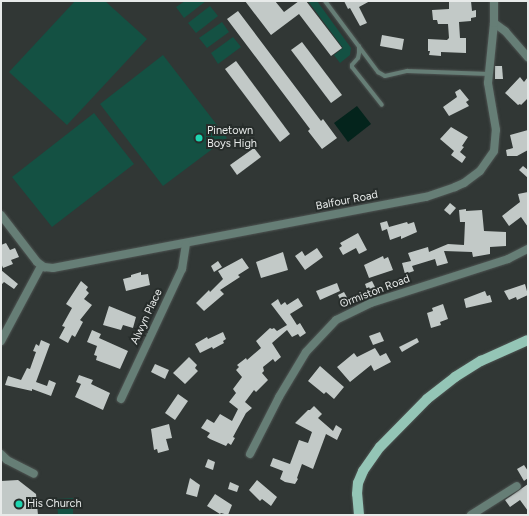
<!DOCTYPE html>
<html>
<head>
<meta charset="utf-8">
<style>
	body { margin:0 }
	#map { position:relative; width:529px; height:516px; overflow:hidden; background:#313735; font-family:Figtree,sans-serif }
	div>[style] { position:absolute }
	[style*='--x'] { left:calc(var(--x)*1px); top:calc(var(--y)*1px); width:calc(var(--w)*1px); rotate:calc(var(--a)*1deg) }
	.green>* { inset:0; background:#145143 }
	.water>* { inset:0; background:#04241c }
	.building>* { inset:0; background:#c2c9c7 }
	.roads { filter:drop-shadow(0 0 1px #4e5452) drop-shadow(0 0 1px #4e5452) }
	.lane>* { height:4px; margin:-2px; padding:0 2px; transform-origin:2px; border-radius:2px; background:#667e76 }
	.street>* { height:8px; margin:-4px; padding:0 4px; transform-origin:4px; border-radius:4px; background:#667e76 }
	.primary>* { height:10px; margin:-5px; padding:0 5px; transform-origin:5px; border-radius:5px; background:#94c5b6 }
	.dots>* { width:11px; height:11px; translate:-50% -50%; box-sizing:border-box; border:2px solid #272d2b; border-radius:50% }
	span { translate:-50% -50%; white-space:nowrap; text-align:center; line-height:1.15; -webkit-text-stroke:4px #272d2b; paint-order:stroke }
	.poi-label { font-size:11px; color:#e7eae9 }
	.left { translate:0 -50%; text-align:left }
	.street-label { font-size:11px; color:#e7eae9 }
	.frame { position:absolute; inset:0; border:2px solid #e7eae9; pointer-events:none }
</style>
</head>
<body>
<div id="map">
	<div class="green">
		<div style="clip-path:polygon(75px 1px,105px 1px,147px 39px,67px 125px,9px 72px)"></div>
		<div style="clip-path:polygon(185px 1px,206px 1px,184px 18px,176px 7px)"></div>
		<div style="clip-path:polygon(308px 1px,317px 1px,351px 48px,350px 55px,340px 63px,334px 55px,343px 48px)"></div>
		<div style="clip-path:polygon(210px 6px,218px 16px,196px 33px,188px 23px)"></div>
		<div style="clip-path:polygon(222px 22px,229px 32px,207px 48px,199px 38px)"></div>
		<div style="clip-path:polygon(233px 37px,241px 47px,218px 64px,211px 53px)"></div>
		<div style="clip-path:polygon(163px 55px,227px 138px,163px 186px,100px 104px)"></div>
		<div style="clip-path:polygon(94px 113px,134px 164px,52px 227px,12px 177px)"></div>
		<div style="clip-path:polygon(73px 498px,73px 515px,58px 515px,57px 499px)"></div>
	</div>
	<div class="water">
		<div style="clip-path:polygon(357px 106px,371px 124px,348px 142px,334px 123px)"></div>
	</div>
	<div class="building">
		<div style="clip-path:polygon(245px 1px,275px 1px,284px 12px,299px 1px,306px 1px,342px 48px,331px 56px,299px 14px,271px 35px)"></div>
		<div style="clip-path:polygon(344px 1px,370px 1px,359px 7px,367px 23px,360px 26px,350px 8px,348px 9px)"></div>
		<div style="clip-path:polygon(449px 1px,471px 1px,472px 11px,476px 10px,476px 17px,471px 18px,471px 21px,459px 22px,460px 38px,466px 38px,466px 53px,441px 52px,441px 56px,429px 55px,430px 51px,428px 51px,428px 39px,447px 40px,449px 38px,448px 24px,438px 24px,437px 20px,433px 20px,432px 10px,449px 9px)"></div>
		<div style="clip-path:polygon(238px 11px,321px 121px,323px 119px,337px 138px,322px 149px,308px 131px,310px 129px,227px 19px)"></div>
		<div style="clip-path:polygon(382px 35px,404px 39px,402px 50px,380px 46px)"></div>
		<div style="clip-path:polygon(302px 42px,342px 95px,331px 103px,291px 50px)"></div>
		<div style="clip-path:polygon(236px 61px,290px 134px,280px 142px,225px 69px)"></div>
		<div style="clip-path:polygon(495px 66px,502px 66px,503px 79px,495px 79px)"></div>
		<div style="clip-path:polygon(520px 77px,524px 82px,528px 77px,528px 98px,521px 105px,520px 104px,518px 105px,505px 93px)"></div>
		<div style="clip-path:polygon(460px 89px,469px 100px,466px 102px,469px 106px,449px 116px,443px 107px,457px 97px,455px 92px)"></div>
		<div style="clip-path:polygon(451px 127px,468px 137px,462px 146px,464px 147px,460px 152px,466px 157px,462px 163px,451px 155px,454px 151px,440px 139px)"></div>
		<div style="clip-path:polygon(528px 130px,528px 150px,517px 156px,507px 156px,506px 150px,513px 148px,510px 135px)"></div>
		<div style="clip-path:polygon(254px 148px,261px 157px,237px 175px,230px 165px)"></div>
		<div style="clip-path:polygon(523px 166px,528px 170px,528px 178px,519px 170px)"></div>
		<div style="clip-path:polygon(528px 192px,528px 227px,521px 217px,509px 226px,502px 216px,520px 202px,518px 194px)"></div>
		<div style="clip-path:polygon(450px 203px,456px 208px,450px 215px,444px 210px)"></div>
		<div style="clip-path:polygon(466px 209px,466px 211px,482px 210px,484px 231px,506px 232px,506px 246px,490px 247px,490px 254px,473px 257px,472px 252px,444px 251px,448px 263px,437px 266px,435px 259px,412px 266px,414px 271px,405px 274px,402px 263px,411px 261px,408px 253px,428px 247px,429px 252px,448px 244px,464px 245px,465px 222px,460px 222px,459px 210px)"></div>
		<div style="clip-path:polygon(387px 221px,389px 227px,407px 222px,408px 224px,414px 222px,417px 232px,401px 239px,401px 236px,390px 240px,387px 229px,382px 231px,380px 223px)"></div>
		<div style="clip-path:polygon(358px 233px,367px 250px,359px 254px,356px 248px,343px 255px,339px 248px,342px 246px,340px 243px)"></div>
		<div style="clip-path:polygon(6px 243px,10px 250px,15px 248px,19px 257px,11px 260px,13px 264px,3px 268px,1px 263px,1px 245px)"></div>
		<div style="clip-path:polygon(317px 248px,323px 257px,305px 270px,295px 256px,302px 251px,305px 256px)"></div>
		<div style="clip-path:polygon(283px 252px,288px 270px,261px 278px,256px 262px)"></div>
		<div style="clip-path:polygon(383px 256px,384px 259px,388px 257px,393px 270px,369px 278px,364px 265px)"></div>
		<div style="clip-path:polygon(242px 258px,249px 268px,238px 275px,240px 277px,220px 290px,224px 294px,204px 311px,196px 303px,209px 290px,210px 292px,223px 279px,218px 271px)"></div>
		<div style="clip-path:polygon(218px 261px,222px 267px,214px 272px,211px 266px)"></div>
		<div style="clip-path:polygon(1px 270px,18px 284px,14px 289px,4px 282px,1px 285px)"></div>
		<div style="clip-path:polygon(141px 272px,141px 275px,148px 274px,150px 285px,126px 291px,123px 279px,131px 277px,131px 275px)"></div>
		<div style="clip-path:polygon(81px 281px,88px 287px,86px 290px,89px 293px,84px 299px,92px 305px,80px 320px,83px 322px,75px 337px,72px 335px,68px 343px,59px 338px,65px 327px,62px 326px,72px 308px,66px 304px)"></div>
		<div style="clip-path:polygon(372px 281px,376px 289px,368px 292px,365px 284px)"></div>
		<div style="clip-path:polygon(337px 283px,340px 291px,320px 300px,316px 291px)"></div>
		<div style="clip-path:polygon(525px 284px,528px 295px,517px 300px,516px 297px,509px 300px,504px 291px)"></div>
		<div style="clip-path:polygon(485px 291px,487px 296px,490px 295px,492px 302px,466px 308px,464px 299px)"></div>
		<div style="clip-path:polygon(344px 292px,349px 301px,343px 305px,338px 295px)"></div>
		<div style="clip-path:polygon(298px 298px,303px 306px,290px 314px,297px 325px,300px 323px,306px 333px,300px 337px,298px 334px,292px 337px,287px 330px,272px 343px,281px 357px,275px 362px,273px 359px,263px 367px,264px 371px,262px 373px,268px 380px,256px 392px,254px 390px,245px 402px,252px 408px,246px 413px,233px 437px,235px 438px,231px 445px,228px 443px,226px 446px,210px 439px,207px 437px,210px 433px,201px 428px,207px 419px,214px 423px,220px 414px,232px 421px,238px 409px,229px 402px,236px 393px,233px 389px,242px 377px,236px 370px,239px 367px,237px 365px,246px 358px,247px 360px,261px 348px,256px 341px,270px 328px,272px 329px,274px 328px,277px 331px,287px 325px,271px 304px,278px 299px,281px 305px,285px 302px,287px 305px)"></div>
		<div style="clip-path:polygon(443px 304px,448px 319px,440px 322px,441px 325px,431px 328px,427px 313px,433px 311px,432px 308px)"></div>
		<div style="clip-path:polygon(109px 306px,136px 317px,133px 328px,123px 325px,121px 330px,103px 325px)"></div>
		<div style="clip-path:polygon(92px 330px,101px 334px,99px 338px,128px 351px,120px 369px,96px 360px,97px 356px,94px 355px,97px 346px,87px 342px)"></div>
		<div style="clip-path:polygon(223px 332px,226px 339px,223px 341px,224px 343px,213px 349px,212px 347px,200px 353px,195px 344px,207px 337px,208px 339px)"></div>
		<div style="clip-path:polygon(380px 332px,384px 341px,373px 345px,369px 336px)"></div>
		<div style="clip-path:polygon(417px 338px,419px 342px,402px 352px,399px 347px)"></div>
		<div style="clip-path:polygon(41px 340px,50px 344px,36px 382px,47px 386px,49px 380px,56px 383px,51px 396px,32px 389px,32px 391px,5px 385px,8px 376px,21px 380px,27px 368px,30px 369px,36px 352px,33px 351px,36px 344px,39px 346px)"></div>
		<div style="clip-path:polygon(375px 348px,380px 356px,386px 353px,391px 362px,374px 371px,371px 365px,350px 382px,337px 367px,354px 353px,357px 357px)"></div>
		<div style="clip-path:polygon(189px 357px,197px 365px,195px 368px,198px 371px,185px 384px,173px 373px)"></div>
		<div style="clip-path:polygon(155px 364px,169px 370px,165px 379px,151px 372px)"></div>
		<div style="clip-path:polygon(320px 366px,344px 387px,334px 399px,326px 392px,324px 394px,308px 381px)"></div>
		<div style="clip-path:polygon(79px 375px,93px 380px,91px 384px,110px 393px,103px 410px,75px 397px,81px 384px,76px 382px)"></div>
		<div style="clip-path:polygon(178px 394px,188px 401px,175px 420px,165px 413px)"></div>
		<div style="clip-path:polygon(314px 406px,322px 414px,318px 418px,333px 431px,336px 425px,342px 429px,337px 440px,326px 434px,313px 469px,302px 464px,297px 478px,298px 479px,295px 484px,285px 482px,280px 479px,283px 471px,270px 466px,273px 458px,290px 464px,299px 440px,308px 443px,312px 432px,295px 423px,308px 410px,310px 410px)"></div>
		<div style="clip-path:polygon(169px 424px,172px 438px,166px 439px,169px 450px,158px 453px,157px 449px,154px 450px,151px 429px)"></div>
		<div style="clip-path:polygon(208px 459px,215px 462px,213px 470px,205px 467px)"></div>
		<div style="clip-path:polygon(524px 465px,528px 471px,528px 478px,524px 481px,517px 469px)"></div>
		<div style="clip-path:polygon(190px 478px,200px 485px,197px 497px,186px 494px)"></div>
		<div style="clip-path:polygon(18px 480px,36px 494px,38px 515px,1px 515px,1px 481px)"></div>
		<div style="clip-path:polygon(257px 480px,277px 497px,271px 506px,262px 499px,260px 501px,249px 490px)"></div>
		<div style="clip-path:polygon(230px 482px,239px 486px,237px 492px,228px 489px)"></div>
		<div style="clip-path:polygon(528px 484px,528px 511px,520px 500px,510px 507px,505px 500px)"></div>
		<div style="clip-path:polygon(215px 494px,232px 505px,228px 515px,221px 513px,220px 514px,207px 506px)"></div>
	</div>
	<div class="roads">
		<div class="lane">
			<div style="--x:325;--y:1;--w:89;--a:53.3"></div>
			<div style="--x:378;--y:72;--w:8;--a:30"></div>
			<div style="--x:385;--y:76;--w:23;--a:-13"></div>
			<div style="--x:407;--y:71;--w:82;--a:2.1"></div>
			<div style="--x:359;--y:46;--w:7;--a:90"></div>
			<div style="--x:359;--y:53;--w:5;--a:101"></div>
			<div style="--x:358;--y:58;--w:9;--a:131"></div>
			<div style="--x:352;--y:65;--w:2;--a:90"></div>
			<div style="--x:352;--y:67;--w:48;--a:51.7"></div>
		</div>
		<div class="street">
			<div style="--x:494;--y:23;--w:14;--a:36"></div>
			<div style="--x:505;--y:31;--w:35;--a:49"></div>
			<div style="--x:1;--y:215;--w:59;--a:52.5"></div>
			<div style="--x:37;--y:262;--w:9;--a:36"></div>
			<div style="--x:44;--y:267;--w:9;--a:6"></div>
			<div style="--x:53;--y:268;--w:380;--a:-10.8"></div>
			<div style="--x:426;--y:197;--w:31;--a:-19"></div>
			<div style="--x:455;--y:187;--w:10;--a:-24"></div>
			<div style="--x:464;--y:183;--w:20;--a:-37"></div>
			<div style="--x:480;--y:171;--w:24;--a:-55"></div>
			<div style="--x:494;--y:151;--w:21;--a:-85"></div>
			<div style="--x:496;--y:130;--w:48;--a:-99.7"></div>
			<div style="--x:488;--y:83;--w:60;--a:-84.3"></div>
			<div style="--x:494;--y:23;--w:22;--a:-90"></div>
			<div style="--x:1;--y:341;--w:85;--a:-61.9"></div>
			<div style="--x:121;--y:399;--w:144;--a:-64.9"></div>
			<div style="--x:182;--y:269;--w:25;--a:-81"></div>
			<div style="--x:1;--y:454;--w:8;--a:45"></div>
			<div style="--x:7;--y:460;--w:30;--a:27"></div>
			<div style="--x:250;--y:454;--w:64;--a:-63"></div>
			<div style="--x:279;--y:397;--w:52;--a:-59"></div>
			<div style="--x:306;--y:352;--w:44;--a:-46.8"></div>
			<div style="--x:336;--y:320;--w:39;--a:-26"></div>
			<div style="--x:371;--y:303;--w:144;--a:-17.8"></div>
			<div style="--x:508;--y:259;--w:22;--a:-27"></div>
			<div style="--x:471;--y:515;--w:54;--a:-32.2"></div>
		</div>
		<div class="primary">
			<div style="--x:359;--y:515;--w:21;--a:-95"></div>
			<div style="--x:357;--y:494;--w:11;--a:-85"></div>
			<div style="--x:358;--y:483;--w:13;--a:-67"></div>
			<div style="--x:363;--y:471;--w:29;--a:-55"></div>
			<div style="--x:380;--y:447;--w:67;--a:-45.6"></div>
			<div style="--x:427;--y:399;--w:36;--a:-38"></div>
			<div style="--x:455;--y:377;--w:31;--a:-32"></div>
			<div style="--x:481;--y:361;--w:51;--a:-24.1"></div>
		</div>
	</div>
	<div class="dots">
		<div style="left:199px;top:138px;background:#1ed5b0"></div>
		<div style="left:19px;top:504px;background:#1ed5b0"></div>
	</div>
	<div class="poi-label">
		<span class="left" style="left:207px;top:138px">Pinetown<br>Boys High</span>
		<span class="left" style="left:27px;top:504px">His Church</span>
	</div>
	<div class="street-label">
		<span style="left:347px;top:201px;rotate:-11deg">Balfour Road</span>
		<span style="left:375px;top:292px;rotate:-21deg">Ormiston Road</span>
		<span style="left:147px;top:317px;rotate:-65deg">Alwyn Place</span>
	</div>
	<div class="frame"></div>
</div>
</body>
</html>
